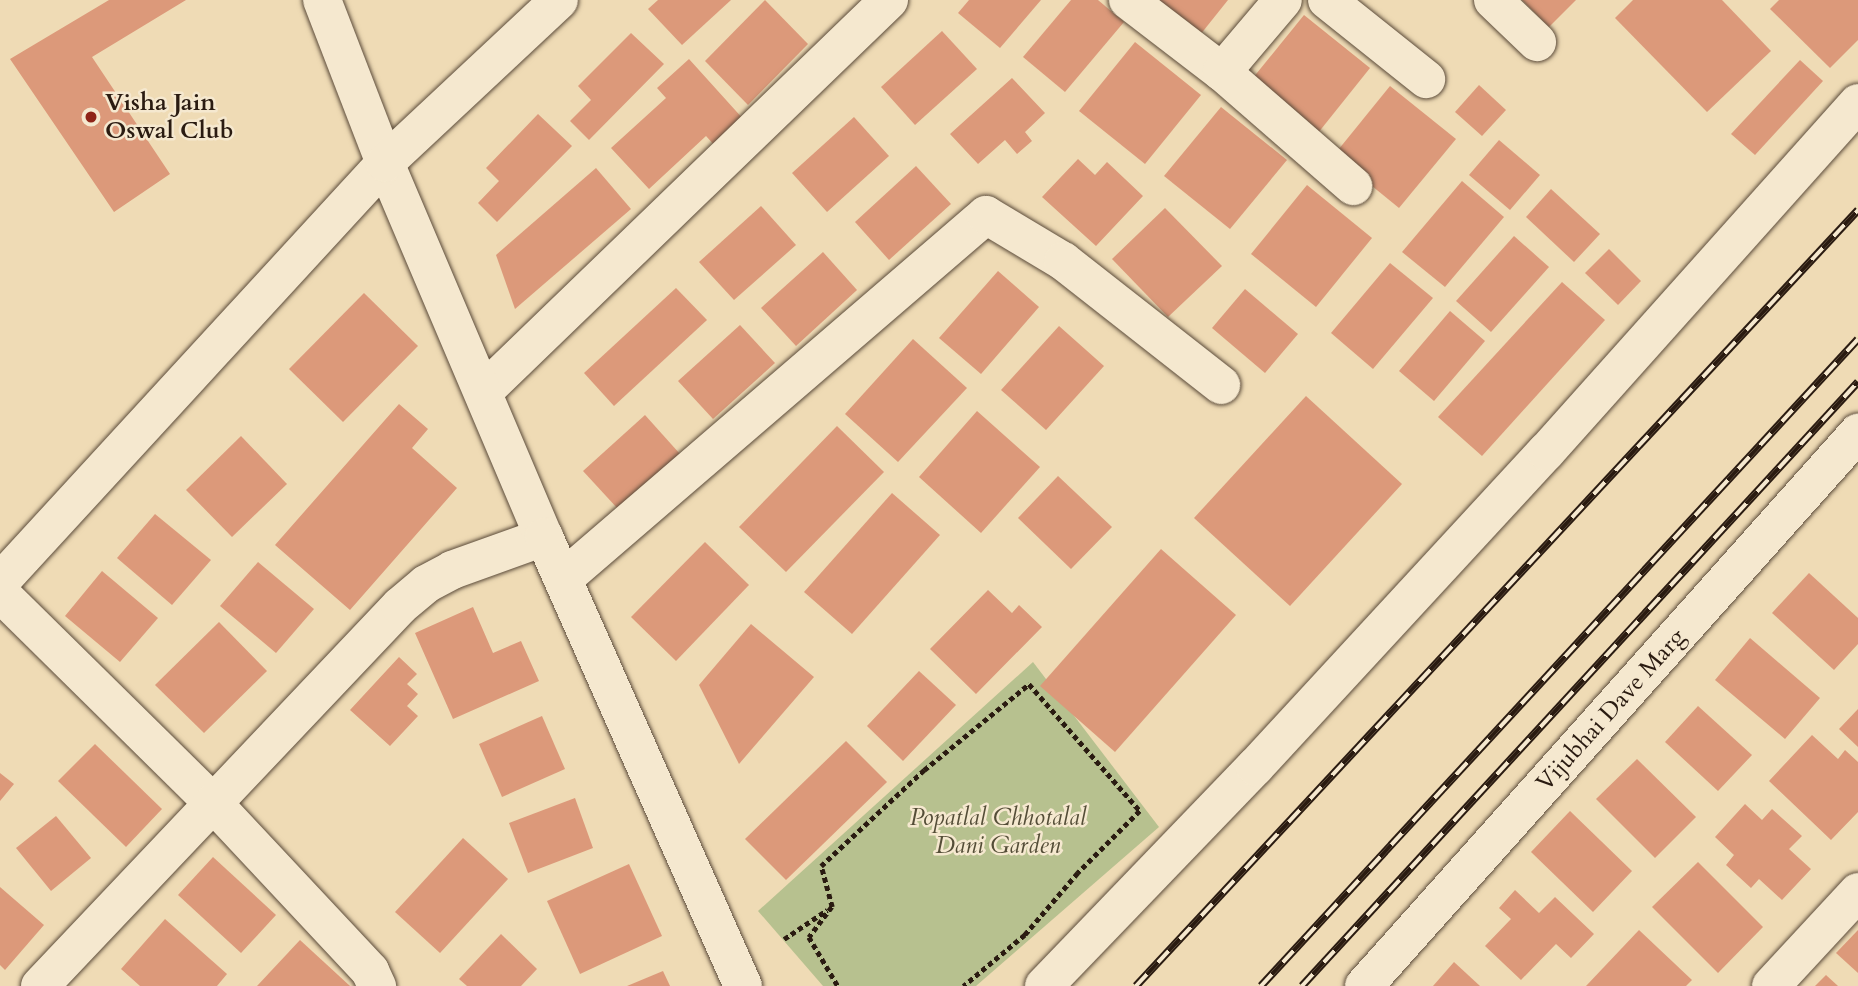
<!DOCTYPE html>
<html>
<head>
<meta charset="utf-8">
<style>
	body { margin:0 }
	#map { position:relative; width:1858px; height:986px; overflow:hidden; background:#efdbb5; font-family:Cardo,serif }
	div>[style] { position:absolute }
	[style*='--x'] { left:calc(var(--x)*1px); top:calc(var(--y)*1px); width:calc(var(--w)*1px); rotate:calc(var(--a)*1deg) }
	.green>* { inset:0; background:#b7c18f }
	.building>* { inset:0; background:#dc997a }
	.path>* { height:4.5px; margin-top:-2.25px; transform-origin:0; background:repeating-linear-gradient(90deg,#2a1b11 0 5px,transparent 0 8.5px) }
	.roads { filter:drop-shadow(0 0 2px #5b4b3a) drop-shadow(0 0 2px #5b4b3a) }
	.minor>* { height:38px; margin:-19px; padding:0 19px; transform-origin:19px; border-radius:19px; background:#f5e8cf }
	.tertiary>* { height:38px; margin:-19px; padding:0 19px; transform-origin:19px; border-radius:19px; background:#f5e8cf }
	.rail>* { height:8px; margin-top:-4px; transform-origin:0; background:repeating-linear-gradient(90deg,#f5e8cf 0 16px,#2a1b11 0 32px); box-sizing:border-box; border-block:2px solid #2a1b11 }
	.dots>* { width:19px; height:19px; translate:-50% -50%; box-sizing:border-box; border:4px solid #f5e8cf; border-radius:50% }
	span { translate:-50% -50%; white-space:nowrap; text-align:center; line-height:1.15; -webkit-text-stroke:5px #f5e8cf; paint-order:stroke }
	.poi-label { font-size:24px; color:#2a1b11; font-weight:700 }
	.left { translate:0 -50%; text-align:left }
	.street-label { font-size:24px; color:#2a1b11 }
	.park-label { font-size:24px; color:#544d37; font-style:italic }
</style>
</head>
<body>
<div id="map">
	<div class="green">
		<div style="clip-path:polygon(1033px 662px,1159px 827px,976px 986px,823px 986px,758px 911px)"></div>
	</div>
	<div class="building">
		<div style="clip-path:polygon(109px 0,186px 0,92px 57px,170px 174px,114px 212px,10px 59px)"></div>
		<div style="clip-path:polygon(658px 0,731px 0,682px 45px,648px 9px)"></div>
		<div style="clip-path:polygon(765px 0,808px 44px,748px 105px,705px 61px)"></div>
		<div style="clip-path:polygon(969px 0,1041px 0,1000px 48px,958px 13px)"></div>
		<div style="clip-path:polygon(1071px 0,1098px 0,1124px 22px,1065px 92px,1023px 57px)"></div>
		<div style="clip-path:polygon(1146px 0,1228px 0,1196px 40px)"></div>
		<div style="clip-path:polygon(1522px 0,1576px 0,1549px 27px)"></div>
		<div style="clip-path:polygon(1633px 0,1722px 0,1771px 51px,1707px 112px,1615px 18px)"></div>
		<div style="clip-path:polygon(1779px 0,1858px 0,1858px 40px,1830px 68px,1770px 9px)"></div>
		<div style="clip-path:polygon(1304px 15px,1370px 68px,1314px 138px,1248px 84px)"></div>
		<div style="clip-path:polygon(942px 31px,977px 69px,915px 125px,881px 87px)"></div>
		<div style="clip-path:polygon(631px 33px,664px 64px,589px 140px,570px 121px,591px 100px,578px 86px)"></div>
		<div style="clip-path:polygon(1135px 42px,1201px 95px,1145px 164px,1079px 111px)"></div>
		<div style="clip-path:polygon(689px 59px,745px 121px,716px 147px,706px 136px,649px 189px,611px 148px,666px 98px,657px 88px)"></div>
		<div style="clip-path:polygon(1800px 60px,1823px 81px,1755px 155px,1731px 134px)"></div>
		<div style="clip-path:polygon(1012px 78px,1045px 113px,1025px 132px,1032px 141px,1017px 154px,1005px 140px,978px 164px,950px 134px)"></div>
		<div style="clip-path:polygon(1479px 85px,1506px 110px,1482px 136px,1455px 112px)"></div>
		<div style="clip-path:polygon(1390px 86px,1456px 139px,1399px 208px,1334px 155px)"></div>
		<div style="clip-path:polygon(1221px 107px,1287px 160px,1230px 229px,1164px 176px)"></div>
		<div style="clip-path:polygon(538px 114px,572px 146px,497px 222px,478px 203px,499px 181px,486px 168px)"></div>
		<div style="clip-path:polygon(854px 117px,889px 156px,827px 212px,792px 173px)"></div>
		<div style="clip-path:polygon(1499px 140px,1540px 175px,1510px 210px,1469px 175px)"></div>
		<div style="clip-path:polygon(1078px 159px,1095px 175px,1107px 162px,1143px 196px,1096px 246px,1042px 197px)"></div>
		<div style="clip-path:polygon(916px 166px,951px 204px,889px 260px,855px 222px)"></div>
		<div style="clip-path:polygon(596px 168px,631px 209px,515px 309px,496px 255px)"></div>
		<div style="clip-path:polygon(1462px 181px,1504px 217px,1445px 287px,1402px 252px)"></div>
		<div style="clip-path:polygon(1307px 185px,1372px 238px,1316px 307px,1251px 254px)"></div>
		<div style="clip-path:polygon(1551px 189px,1600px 234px,1574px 262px,1526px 217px)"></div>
		<div style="clip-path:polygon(761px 206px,796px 245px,734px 300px,699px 262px)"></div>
		<div style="clip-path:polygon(1165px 208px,1222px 266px,1168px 317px,1112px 259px)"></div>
		<div style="clip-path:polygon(1514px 236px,1549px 267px,1491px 332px,1456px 301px)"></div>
		<div style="clip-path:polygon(1609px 249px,1641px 281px,1618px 305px,1585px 273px)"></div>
		<div style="clip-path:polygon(823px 252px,857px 290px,796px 346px,761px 308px)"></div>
		<div style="clip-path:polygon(1390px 263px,1433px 298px,1373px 369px,1331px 333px)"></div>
		<div style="clip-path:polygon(998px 271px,1039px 307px,981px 374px,939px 338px)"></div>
		<div style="clip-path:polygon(1562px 282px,1605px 320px,1482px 456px,1438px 417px)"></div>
		<div style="clip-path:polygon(676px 288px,707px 320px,614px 406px,584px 373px)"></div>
		<div style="clip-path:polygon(1245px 289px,1298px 334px,1265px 373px,1212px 328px)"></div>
		<div style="clip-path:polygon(364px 293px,418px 346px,343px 422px,289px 369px)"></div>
		<div style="clip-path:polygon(1450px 311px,1485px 341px,1434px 401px,1399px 371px)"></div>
		<div style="clip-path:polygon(740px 325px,775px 363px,713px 419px,678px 381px)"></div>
		<div style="clip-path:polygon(1059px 326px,1104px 366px,1046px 430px,1001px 390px)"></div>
		<div style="clip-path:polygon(913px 339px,967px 388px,898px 462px,845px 414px)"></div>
		<div style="clip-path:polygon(1306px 396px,1402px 484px,1290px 606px,1194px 518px)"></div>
		<div style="clip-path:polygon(399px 404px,428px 429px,412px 448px,457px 488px,350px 610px,275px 545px)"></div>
		<div style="clip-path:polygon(977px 411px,1040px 467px,981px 533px,919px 477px)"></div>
		<div style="clip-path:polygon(645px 415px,680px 454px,618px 509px,583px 471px)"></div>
		<div style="clip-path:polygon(837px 426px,884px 472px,786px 572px,739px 527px)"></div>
		<div style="clip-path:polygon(241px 436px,287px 484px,232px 537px,186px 490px)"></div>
		<div style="clip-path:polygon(1058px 476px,1112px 527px,1071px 569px,1018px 518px)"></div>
		<div style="clip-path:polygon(892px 493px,940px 535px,852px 634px,804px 592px)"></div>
		<div style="clip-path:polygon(155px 514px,211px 560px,172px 605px,117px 558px)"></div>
		<div style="clip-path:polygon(705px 542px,749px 585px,676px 661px,631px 617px)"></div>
		<div style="clip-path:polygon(1161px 549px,1236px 615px,1115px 752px,1040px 686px)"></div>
		<div style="clip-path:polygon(258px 562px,314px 609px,276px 653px,220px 606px)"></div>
		<div style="clip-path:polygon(102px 571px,158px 618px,120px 662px,65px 616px)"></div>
		<div style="clip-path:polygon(1809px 573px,1858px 618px,1858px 644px,1834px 670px,1772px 613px)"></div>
		<div style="clip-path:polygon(988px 590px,1012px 613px,1019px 605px,1042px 627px,976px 694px,930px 649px)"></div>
		<div style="clip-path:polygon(473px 607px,493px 653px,521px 641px,539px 681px,453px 719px,415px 633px)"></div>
		<div style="clip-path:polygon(219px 622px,267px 671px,204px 733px,155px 685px)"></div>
		<div style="clip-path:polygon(751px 624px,814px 677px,739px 764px,699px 685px)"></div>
		<div style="clip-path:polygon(1750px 638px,1820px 698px,1785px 739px,1715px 680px)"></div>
		<div style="clip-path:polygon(399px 657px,417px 674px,407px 684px,418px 694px,407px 706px,418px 716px,390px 746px,350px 710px)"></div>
		<div style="clip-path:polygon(919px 671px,956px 705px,903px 761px,867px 726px)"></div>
		<div style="clip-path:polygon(1698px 706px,1752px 755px,1718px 791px,1665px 742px)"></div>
		<div style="clip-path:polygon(1858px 709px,1858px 747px,1839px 729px)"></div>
		<div style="clip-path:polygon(542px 716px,565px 769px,502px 797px,479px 744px)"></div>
		<div style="clip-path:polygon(1812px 735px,1838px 759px,1845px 750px,1858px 762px,1858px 812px,1831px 840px,1769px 781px)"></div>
		<div style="clip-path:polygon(846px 741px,887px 782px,786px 880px,745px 839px)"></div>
		<div style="clip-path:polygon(95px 744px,162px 809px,126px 847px,58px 781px)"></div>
		<div style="clip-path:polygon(1637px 759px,1696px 817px,1655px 858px,1596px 799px)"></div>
		<div style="clip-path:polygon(0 773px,14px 784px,0 801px)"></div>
		<div style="clip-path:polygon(575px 798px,593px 848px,528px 873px,509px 823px)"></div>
		<div style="clip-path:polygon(1745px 804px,1762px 820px,1772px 809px,1802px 836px,1789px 849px,1811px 869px,1782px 900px,1759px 879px,1751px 888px,1726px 865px,1734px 855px,1715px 837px)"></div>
		<div style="clip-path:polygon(1570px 811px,1632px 871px,1593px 912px,1531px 852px)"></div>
		<div style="clip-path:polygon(56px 816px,91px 858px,51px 891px,16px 848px)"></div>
		<div style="clip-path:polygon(463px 838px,508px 879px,440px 953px,395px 912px)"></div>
		<div style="clip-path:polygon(213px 857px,276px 915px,241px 953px,178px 895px)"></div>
		<div style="clip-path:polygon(1698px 862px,1763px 927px,1718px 973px,1652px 907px)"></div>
		<div style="clip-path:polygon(629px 864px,662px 936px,580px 974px,547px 901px)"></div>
		<div style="clip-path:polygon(0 887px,44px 925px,5px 970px,0 965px)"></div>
		<div style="clip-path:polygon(1515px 890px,1539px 913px,1555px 897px,1594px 934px,1571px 958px,1556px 944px,1521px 980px,1485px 946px,1511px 919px,1499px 908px)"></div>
		<div style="clip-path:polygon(165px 919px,227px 974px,217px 986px,140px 986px,121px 969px)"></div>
		<div style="clip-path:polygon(1639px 930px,1692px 980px,1686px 986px,1586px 986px)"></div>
		<div style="clip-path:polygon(1858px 930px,1858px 973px,1836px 953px)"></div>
		<div style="clip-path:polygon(501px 934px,537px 969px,521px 986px,467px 986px,459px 979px)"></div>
		<div style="clip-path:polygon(300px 940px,350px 986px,257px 986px)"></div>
		<div style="clip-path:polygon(1454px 962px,1480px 986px,1433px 986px)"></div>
		<div style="clip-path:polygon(663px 971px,670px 986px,627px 986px)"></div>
		<div style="clip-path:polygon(1826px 975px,1838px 986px,1815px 986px)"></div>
	</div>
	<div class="path">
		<div style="--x:832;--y:907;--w:42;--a:-105"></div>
		<div style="--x:821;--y:866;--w:141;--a:-43"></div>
		<div style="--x:924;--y:770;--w:136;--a:-39.3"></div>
		<div style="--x:1029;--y:684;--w:169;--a:48.8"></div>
		<div style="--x:1140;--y:811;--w:88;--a:135"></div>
		<div style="--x:1078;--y:873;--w:82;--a:130.5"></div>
		<div style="--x:1025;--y:935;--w:80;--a:140.1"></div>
		<div style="--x:832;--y:907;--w:38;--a:127"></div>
		<div style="--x:809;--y:937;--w:57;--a:59.4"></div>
		<div style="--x:784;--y:939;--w:52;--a:-34"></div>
	</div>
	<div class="roads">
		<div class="minor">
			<div style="--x:1128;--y:0;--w:118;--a:37.5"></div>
			<div style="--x:1222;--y:72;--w:174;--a:41"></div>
			<div style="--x:1327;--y:0;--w:127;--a:38.6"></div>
			<div style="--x:1493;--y:0;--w:61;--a:43.7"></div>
			<div style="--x:1222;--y:72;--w:94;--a:-49.7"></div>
			<div style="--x:484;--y:391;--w:563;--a:-43.99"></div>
			<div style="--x:563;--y:579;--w:558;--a:-40.71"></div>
			<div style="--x:986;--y:215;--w:90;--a:30.9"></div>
			<div style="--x:1063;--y:261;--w:201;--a:38.1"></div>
			<div style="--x:0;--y:593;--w:299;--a:44.6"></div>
			<div style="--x:213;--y:803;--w:230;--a:46.9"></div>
			<div style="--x:370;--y:971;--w:17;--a:65"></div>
			<div style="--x:40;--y:986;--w:523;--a:-46.55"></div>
			<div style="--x:400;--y:606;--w:34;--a:-40"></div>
			<div style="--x:426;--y:584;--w:30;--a:-28"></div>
			<div style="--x:452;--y:570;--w:98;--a:-19.7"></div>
			<div style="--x:1771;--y:986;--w:128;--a:-47.2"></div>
		</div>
		<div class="tertiary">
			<div style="--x:322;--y:0;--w:175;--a:68.9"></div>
			<div style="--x:385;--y:163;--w:406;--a:67"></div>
			<div style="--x:544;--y:537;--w:491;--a:66.1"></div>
			<div style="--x:0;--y:582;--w:569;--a:-47.42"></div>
			<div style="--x:385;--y:163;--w:238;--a:-43.1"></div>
			<div style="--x:1044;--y:986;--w:304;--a:-46.1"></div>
			<div style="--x:1255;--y:767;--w:429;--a:-47.3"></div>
			<div style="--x:1546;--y:452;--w:468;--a:-48.2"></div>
			<div style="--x:1364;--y:986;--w:742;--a:-48.23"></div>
		</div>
	</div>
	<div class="rail">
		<div style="--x:1136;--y:986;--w:1060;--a:-47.06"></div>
		<div style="--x:1261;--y:986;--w:880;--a:-47.3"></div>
		<div style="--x:1302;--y:986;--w:821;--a:-47.37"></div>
	</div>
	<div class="dots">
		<div style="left:91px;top:117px;background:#8f2418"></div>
	</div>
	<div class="poi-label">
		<span class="left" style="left:105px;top:117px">Visha Jain<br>Oswal Club</span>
	</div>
	<div class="street-label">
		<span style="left:1611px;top:710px;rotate:-48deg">Vijubhai Dave Marg</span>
	</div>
	<div class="park-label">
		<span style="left:998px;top:832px">Popatlal Chhotalal<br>Dani Garden</span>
	</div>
</div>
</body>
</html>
